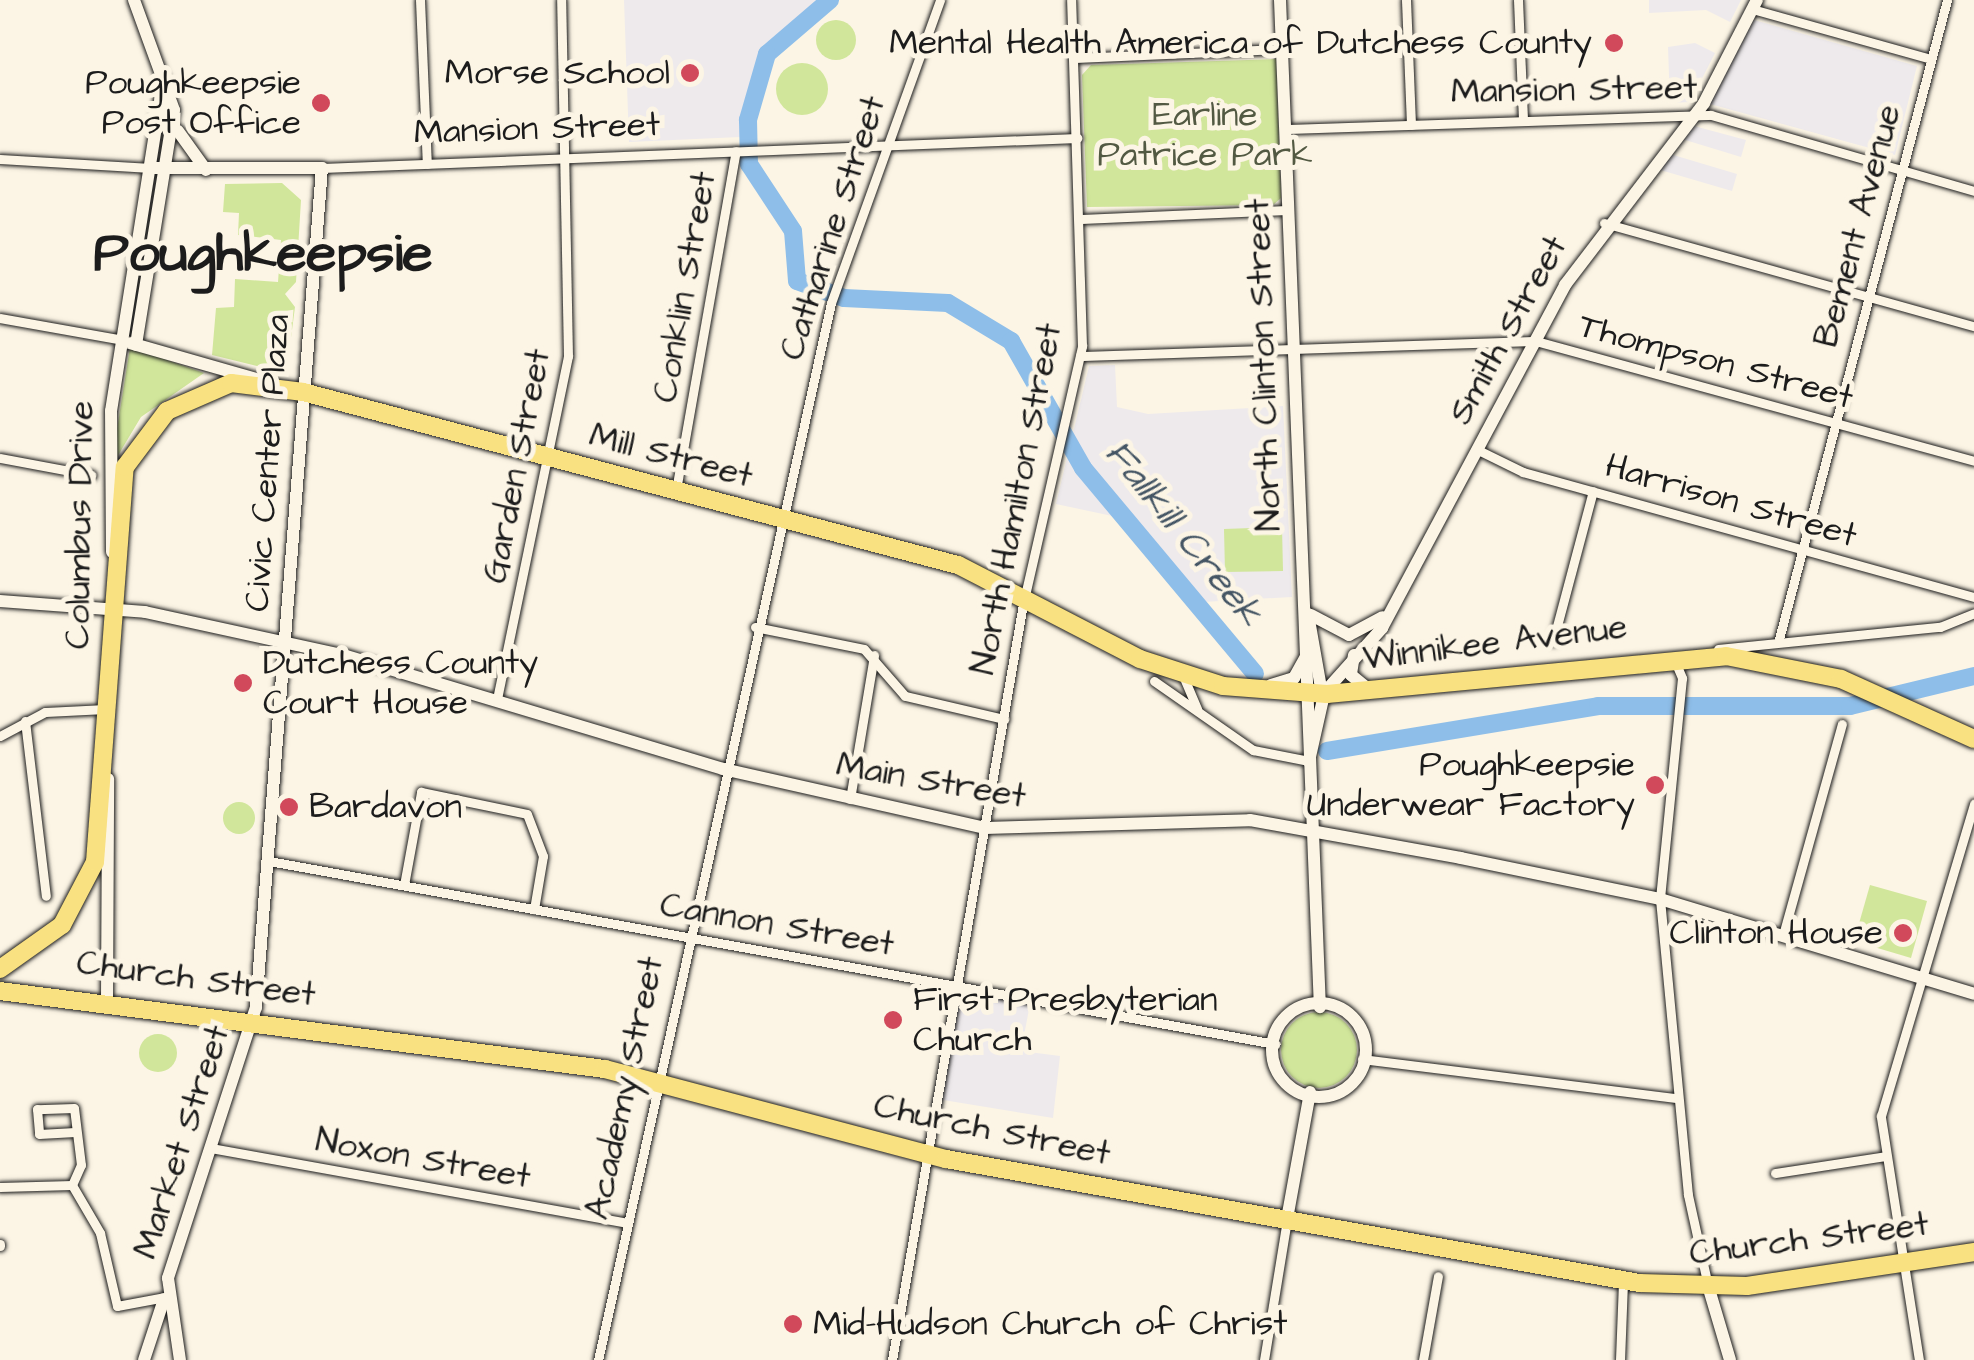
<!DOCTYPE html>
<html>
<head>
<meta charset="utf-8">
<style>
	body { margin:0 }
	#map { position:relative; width:1974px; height:1360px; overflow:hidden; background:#fcf5e5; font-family:"Architects Daughter",sans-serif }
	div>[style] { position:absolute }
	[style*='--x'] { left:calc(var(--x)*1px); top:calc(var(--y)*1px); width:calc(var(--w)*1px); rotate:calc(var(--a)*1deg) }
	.built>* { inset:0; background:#eeeaec }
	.green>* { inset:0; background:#d1e69b }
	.round { border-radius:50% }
	.river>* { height:18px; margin:-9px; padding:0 9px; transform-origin:9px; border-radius:9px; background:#8ebee9 }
	.roads { filter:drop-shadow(0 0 2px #1c1c1c) drop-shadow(0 0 2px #1c1c1c) }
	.street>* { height:9px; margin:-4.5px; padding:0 4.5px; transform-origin:4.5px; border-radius:4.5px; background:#fcf5e5 }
	.secondary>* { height:12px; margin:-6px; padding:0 6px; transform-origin:6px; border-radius:6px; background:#fcf5e5 }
	.secondary>.ring { margin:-6px; padding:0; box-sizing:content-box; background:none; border:12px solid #fcf5e5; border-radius:50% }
	.highway>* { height:18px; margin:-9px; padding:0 9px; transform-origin:9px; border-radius:9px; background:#f9e181 }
	.dots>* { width:28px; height:28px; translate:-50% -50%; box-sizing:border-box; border:5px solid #fcf5e5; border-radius:50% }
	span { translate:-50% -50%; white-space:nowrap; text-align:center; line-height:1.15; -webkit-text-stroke:10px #fcf5e5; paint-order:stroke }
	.poi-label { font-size:35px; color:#1c1c1c }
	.right { translate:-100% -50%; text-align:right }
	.left { translate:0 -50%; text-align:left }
	.street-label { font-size:35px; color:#1c1c1c }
	.park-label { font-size:35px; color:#525942 }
	.water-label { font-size:38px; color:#445564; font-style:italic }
	.town-label { font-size:55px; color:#1c1c1c; font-weight:700 }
</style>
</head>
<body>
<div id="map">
	<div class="built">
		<div style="clip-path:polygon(624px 0,825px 0,763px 51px,740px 137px,629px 142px)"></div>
		<div style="clip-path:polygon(1649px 0,1741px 0,1730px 22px,1706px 10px,1649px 13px)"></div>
		<div style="clip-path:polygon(1754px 20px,1917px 66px,1895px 155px,1710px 104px)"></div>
		<div style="clip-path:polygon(1695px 43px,1715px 53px,1690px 102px,1670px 103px,1668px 47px)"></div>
		<div style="clip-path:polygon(1694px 126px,1746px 140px,1741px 157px,1682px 139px)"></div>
		<div style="clip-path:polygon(1670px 154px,1737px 174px,1732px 191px,1657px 169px)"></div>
		<div style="clip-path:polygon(1115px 365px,1117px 407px,1148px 414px,1283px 406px,1292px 597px,1203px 602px,1131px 520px,1056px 504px,1089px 366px)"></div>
		<div style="clip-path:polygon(957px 985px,1031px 999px,1021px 1051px,1060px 1056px,1053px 1118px,937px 1099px)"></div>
	</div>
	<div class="green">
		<div class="round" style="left:816px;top:20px;width:40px;height:40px"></div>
		<div style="clip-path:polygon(1276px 59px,1281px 198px,1273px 205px,1087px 207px,1082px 75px,1091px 65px)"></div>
		<div class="round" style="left:776px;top:63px;width:52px;height:52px"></div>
		<div style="clip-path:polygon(225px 184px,282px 183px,301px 200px,296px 282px,285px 294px,295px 307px,289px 353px,270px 351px,269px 369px,212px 355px,216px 308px,234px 307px,235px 279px,278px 282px,281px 240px,238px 235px,239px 213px,223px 212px)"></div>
		<div style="clip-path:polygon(130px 347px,204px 373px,141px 417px,111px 467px)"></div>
		<div style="clip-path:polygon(1282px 527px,1283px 571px,1225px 572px,1224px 529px)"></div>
		<div class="round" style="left:223px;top:802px;width:32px;height:32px"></div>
		<div style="clip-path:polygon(1870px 885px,1927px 901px,1911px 958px,1854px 941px)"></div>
		<div class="round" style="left:1281px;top:1012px;width:76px;height:76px"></div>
		<div class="round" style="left:139px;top:1034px;width:38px;height:38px"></div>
	</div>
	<div class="river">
		<div style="--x:830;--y:0;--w:83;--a:139.4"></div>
		<div style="--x:767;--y:54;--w:69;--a:106.1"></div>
		<div style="--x:748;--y:120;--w:44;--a:88.7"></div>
		<div style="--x:749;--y:164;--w:80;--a:56.7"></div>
		<div style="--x:793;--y:231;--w:50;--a:85.4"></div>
		<div style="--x:797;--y:281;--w:50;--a:19.9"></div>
		<div style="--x:844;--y:298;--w:104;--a:2.8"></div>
		<div style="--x:948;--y:303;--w:74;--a:31.1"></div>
		<div style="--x:1011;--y:341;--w:146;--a:60.4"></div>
		<div style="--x:1083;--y:468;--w:268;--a:50.1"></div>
		<div style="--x:1327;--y:751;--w:275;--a:-9.4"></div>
		<div style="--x:1598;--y:706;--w:252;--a:0"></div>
		<div style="--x:1850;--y:706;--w:128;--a:-13.6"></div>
	</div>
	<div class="roads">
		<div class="street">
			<div style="--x:420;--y:0;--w:164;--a:87.6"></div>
			<div style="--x:1406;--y:0;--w:125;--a:87.7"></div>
			<div style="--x:1518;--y:0;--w:120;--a:87.6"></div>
			<div style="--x:1752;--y:9;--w:186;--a:15.6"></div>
			<div style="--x:1074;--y:58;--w:207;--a:-2.5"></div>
			<div style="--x:1285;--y:129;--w:426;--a:-1.9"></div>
			<div style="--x:1711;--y:115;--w:274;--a:16.1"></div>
			<div style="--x:0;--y:159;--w:151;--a:3.4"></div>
			<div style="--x:322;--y:168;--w:756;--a:-2.28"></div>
			<div style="--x:1080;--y:219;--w:208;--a:-2.5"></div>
			<div style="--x:1604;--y:223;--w:384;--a:15.6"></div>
			<div style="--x:0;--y:318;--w:125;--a:10.1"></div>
			<div style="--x:1080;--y:356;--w:456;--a:-1.9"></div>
			<div style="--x:1536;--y:341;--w:454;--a:15.3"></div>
			<div style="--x:1476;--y:449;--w:52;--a:26.1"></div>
			<div style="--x:1523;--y:472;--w:468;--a:15.5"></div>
			<div style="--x:0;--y:458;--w:93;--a:10.6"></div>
			<div style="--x:676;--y:490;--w:344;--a:-80"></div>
			<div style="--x:755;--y:627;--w:111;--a:11.4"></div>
			<div style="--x:864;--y:649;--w:62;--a:48.9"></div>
			<div style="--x:905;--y:696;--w:102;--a:13.1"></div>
			<div style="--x:1779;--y:639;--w:661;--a:-75.27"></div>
			<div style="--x:1553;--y:641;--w:155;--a:-75.1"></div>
			<div style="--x:1718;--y:649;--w:223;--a:-5.7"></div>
			<div style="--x:1940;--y:627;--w:37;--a:-22"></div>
			<div style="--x:1674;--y:659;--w:21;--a:67"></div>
			<div style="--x:1682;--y:678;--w:222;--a:95.7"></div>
			<div style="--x:1660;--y:899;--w:297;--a:84.6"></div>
			<div style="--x:1688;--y:1195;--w:93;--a:77.6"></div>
			<div style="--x:1184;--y:678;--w:34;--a:67"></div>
			<div style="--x:1154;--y:681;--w:121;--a:34.9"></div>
			<div style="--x:1253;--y:750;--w:57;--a:11.1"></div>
			<div style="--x:497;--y:699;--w:350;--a:-78.3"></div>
			<div style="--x:568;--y:356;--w:356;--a:-91.1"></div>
			<div style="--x:25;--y:721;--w:176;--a:83.2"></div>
			<div style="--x:0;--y:736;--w:51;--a:-28.1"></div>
			<div style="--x:45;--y:712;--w:61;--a:-2.8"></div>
			<div style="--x:850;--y:799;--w:146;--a:-80.5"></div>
			<div style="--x:269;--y:861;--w:1023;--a:10.31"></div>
			<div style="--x:404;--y:885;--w:95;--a:-79.6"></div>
			<div style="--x:421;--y:792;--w:108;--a:11.7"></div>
			<div style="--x:527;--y:814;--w:45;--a:69.1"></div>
			<div style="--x:543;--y:856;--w:54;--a:99.6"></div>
			<div style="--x:1783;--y:935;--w:219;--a:-74.4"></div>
			<div style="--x:1362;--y:1059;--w:316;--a:7.1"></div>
			<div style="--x:211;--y:1148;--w:422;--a:10.2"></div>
			<div style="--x:1775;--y:1173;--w:112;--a:-8.7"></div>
			<div style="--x:72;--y:1185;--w:22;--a:-66"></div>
			<div style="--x:81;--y:1165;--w:57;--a:-97"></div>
			<div style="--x:74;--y:1108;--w:37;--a:178"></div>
			<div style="--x:37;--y:1109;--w:25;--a:85"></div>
			<div style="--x:39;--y:1134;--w:36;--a:-3"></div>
			<div style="--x:0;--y:1187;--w:72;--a:-1.6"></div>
			<div style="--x:72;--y:1185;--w:56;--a:59.7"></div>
			<div style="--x:100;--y:1233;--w:75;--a:76.9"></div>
			<div style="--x:117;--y:1306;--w:49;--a:-10.6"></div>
			<div style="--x:0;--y:1244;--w:2;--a:90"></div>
			<div style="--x:598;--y:1360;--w:1082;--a:-77.57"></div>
			<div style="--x:831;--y:303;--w:322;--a:-70.2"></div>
			<div style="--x:892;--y:1360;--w:767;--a:-80.17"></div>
			<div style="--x:1023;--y:604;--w:265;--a:-77.1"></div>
			<div style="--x:1082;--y:346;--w:346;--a:-91.8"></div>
			<div style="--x:1264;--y:1360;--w:143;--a:-80.7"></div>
			<div style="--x:1423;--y:1360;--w:85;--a:-79.9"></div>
			<div style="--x:1620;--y:1360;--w:77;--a:-87.8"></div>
			<div style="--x:1919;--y:1360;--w:247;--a:-98.9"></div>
			<div style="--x:1881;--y:1116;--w:326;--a:-73.4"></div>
		</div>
		<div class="secondary">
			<div style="--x:134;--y:0;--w:117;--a:70"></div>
			<div style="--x:174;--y:110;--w:238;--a:99.2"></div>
			<div style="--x:1280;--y:0;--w:1008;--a:87.73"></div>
			<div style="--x:178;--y:131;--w:48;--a:54.3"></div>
			<div style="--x:151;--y:168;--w:171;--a:0"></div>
			<div style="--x:322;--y:168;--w:842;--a:94.5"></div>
			<div style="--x:256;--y:1007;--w:285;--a:108"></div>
			<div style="--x:168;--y:1278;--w:83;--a:81.7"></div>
			<div style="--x:130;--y:343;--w:150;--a:15.9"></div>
			<div style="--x:112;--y:552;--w:141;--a:-90.4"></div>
			<div style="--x:111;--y:411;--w:337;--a:-81"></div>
			<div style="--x:0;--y:601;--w:145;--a:4.3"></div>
			<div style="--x:145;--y:612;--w:203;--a:12.3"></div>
			<div style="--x:343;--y:655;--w:397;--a:16.7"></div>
			<div style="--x:723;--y:769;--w:269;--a:12.7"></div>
			<div style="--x:985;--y:828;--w:265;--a:-1.7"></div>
			<div style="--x:1250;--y:820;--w:214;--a:10.2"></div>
			<div style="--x:1461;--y:858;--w:203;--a:11.6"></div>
			<div style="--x:1660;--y:899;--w:328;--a:16.8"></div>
			<div style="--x:1308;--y:614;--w:86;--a:80"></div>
			<div style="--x:1323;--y:699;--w:64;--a:102.7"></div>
			<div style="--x:1311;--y:615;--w:43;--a:27.8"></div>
			<div style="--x:1349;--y:635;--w:38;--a:-28"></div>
			<div style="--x:1354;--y:655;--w:20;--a:99"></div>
			<div style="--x:1351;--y:675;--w:22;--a:39"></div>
			<div style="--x:1271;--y:685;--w:24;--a:-17"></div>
			<div style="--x:1294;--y:678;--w:25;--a:-61"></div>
			<div style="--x:1323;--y:694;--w:89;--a:-48.2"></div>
			<div style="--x:1382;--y:628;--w:389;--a:-61.9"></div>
			<div style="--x:1565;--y:285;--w:229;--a:-52.6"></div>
			<div style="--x:1704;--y:103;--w:116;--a:-62.8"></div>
			<div style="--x:107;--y:999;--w:220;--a:-89.7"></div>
			<div class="ring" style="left:1272px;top:1003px;width:82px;height:82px"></div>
			<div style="--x:1287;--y:1219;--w:129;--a:-79.7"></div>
			<div style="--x:1709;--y:1289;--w:74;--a:73.5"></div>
			<div style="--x:144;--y:1360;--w:64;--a:-71.8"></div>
		</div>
		<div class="highway">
			<div style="--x:0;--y:969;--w:76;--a:-35.4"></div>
			<div style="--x:62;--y:925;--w:71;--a:-62.4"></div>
			<div style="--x:95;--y:862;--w:396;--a:-85.7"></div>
			<div style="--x:125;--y:467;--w:70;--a:-53.1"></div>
			<div style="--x:167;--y:411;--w:70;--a:-23.6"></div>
			<div style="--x:231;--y:383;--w:73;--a:7.1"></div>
			<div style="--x:303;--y:392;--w:677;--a:14.8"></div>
			<div style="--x:958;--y:565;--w:205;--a:27.3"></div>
			<div style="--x:1140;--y:659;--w:87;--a:18"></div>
			<div style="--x:1223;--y:686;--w:104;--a:4.4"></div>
			<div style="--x:1327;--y:694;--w:401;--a:-5.4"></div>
			<div style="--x:1726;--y:656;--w:117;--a:11.3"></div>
			<div style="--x:1841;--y:679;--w:146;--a:24.3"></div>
			<div style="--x:0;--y:991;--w:610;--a:7.35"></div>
			<div style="--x:605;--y:1069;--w:353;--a:14.8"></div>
			<div style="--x:946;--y:1159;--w:704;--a:10.14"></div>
			<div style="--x:1639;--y:1283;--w:108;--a:1.6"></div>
			<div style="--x:1747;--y:1286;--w:230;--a:-8.5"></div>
		</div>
	</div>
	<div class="dots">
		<div style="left:1614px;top:43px;background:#d1495b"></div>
		<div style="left:690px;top:73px;background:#d1495b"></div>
		<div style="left:321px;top:103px;background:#d1495b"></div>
		<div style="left:243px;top:683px;background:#d1495b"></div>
		<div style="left:1655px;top:785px;background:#d1495b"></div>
		<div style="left:289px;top:807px;background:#d1495b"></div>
		<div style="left:1903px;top:933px;background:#d1495b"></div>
		<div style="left:893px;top:1020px;background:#d1495b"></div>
		<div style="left:793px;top:1324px;background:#d1495b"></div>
	</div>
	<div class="poi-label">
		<span class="right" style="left:1592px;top:43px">Mental Health America of Dutchess County</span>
		<span class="right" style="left:670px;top:73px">Morse School</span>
		<span class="right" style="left:301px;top:103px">Poughkeepsie<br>Post Office</span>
		<span class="left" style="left:263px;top:683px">Dutchess County<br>Court House</span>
		<span class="right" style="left:1635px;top:785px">Poughkeepsie<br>Underwear Factory</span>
		<span class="left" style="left:309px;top:807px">Bardavon</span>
		<span class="right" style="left:1883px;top:933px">Clinton House</span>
		<span class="left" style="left:913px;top:1020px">First Presbyterian<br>Church</span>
		<span class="left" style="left:813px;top:1324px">Mid-Hudson Church of Christ</span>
	</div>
	<div class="street-label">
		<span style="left:1574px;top:90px;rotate:-1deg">Mansion Street</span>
		<span style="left:537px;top:129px;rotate:-2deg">Mansion Street</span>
		<span style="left:1858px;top:226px;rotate:-75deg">Bement Avenue</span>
		<span style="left:833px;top:228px;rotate:-72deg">Catharine Street</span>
		<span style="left:685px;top:287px;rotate:-80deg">Conklin Street</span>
		<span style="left:1508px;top:330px;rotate:-61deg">Smith Street</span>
		<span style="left:1716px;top:362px;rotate:15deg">Thompson Street</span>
		<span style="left:1264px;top:365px;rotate:-92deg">North Clinton Street</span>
		<span style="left:671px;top:456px;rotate:15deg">Mill Street</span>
		<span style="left:268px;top:463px;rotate:-86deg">Civic Center Plaza</span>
		<span style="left:517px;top:466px;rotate:-79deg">Garden Street</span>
		<span style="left:1017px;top:499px;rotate:-79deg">North Hamilton Street</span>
		<span style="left:1731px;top:501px;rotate:16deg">Harrison Street</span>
		<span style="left:80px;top:525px;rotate:-89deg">Columbus Drive</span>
		<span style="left:1495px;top:643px;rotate:-7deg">Winnikee Avenue</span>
		<span style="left:931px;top:781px;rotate:10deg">Main Street</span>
		<span style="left:777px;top:925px;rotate:10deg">Cannon Street</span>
		<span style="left:196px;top:979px;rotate:8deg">Church Street</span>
		<span style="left:625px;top:1088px;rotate:-78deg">Academy Street</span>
		<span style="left:992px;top:1130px;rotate:12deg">Church Street</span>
		<span style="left:182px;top:1142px;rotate:-72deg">Market Street</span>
		<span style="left:423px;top:1159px;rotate:10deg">Noxon Street</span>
		<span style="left:1809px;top:1239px;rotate:-7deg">Church Street</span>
	</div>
	<div class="park-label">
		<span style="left:1205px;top:135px">Earline<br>Patrice Park</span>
	</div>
	<div class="water-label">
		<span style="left:1183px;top:534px;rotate:51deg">Fallkill Creek</span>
	</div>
	<div class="town-label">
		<span style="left:263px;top:255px">Poughkeepsie</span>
	</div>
</div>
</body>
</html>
